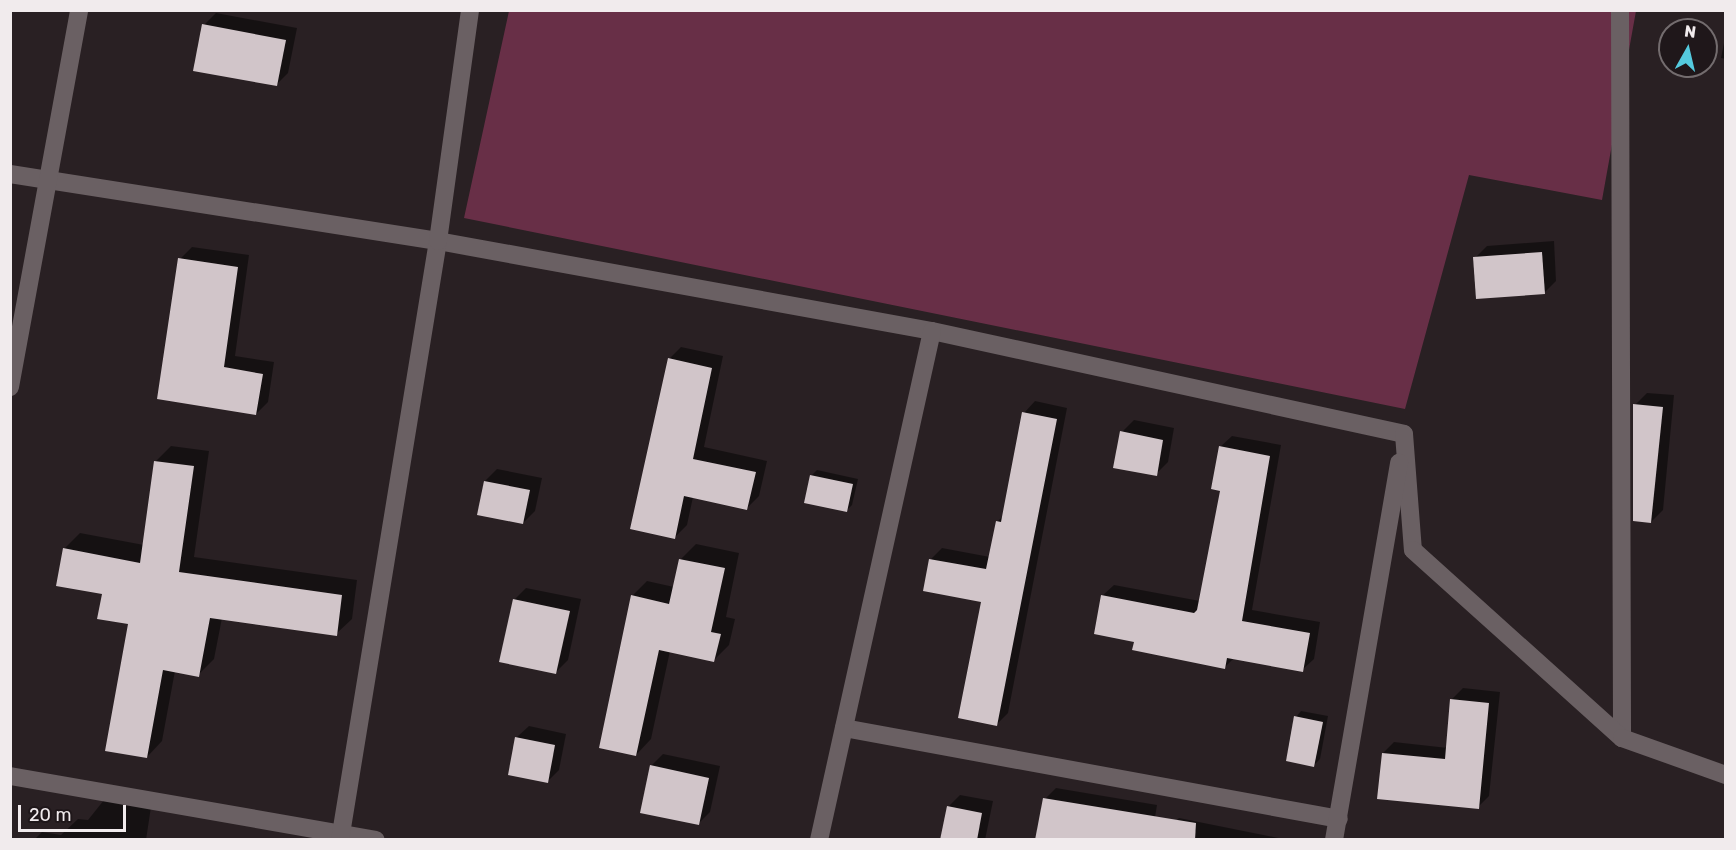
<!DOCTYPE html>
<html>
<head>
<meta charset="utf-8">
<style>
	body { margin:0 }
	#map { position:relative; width:1736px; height:850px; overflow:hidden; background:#292023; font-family:Rubik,sans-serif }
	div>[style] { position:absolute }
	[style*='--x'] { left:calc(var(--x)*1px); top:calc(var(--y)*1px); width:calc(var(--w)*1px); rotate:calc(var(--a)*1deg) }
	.green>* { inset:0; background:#682f47 }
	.shadow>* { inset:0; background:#0007 }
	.building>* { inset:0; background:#d1c5c9 }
	.minor>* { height:18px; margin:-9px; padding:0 9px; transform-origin:9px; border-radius:9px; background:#6a6063 }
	span { translate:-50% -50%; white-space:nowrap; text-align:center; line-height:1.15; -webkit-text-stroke:6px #1f171a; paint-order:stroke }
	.frame { position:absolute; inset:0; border:12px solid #f1ebed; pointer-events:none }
	.north { position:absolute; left:1658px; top:18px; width:60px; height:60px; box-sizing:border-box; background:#1f171a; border:2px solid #736c6e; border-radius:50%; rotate:8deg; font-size:16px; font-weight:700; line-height:24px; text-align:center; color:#f1ebed }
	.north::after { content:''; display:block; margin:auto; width:21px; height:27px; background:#54cade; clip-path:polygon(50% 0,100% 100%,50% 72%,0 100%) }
	.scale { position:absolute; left:18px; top:805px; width:108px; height:27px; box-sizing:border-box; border:3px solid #f1ebed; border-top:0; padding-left:8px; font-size:18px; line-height:21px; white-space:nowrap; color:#f1ebed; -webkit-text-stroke:4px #1f171a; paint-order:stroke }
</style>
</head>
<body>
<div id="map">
	<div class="green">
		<div style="clip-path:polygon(509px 11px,1636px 11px,1602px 200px,1469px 175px,1405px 409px,464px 218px)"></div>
	</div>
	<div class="shadow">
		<div style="clip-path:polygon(216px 13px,297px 28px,288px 73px,276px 85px,204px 25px)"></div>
		<div style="clip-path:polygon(1726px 33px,1726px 59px,1721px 58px)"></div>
		<div style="clip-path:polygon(1554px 241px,1556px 281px,1544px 293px,1475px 258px,1487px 246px)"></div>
		<div style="clip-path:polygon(192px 247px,249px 255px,235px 356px,274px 362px,268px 402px,256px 414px,158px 398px,180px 259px)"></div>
		<div style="clip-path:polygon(681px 347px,723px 356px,704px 447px,767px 461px,759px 496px,747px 508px,693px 497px,687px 525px,675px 537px,669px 359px)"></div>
		<div style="clip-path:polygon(1647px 393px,1674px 395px,1663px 510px,1651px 522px,1635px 405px)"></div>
		<div style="clip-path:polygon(1035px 401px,1067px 408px,1008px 713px,997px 724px,982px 600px,931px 559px,942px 548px,990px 557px,997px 522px,1004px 515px,1024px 413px)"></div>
		<div style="clip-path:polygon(1134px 420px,1174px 428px,1168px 462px,1156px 474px,1122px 432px)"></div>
		<div style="clip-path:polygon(1232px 436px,1281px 445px,1252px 610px,1320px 622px,1314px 659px,1302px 670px,1234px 658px,1224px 668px,1136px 641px,1102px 596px,1114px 585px,1200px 601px,1222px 490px,1220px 447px)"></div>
		<div style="clip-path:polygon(171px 446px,209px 451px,194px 557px,357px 580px,352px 619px,336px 634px,222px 618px,214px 659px,198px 675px,175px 671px,162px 741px,147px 757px,130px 623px,64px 549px,80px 533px,144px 545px,156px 461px)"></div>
		<div style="clip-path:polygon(497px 469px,542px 478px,535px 511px,523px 523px,479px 514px,485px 481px)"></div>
		<div style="clip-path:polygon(817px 470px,858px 479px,852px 505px,846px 511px,811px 476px)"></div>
		<div style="clip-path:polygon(696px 544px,739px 553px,726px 617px,735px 619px,729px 645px,714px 660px,670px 651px,651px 739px,636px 755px,632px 596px,647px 581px,674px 587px,680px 560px)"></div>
		<div style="clip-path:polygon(526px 588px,581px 599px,568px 660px,556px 672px,514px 600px)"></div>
		<div style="clip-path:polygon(1463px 688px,1500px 692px,1489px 796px,1478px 807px,1383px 753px,1394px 742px,1448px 748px,1452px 699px)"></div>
		<div style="clip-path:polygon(1301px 711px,1328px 716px,1320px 759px,1314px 765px,1296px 717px)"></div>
		<div style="clip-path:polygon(529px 726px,566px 734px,559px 770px,547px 782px,517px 737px)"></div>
		<div style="clip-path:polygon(663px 754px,720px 766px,710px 812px,699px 823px,651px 766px)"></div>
		<div style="clip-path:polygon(1056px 788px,1157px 805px,1152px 836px,1045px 799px)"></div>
		<div style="clip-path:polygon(960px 795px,993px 801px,985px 840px,941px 840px,948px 807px)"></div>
		<div style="clip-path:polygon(104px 800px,151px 807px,146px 840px,34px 840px,42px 832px,61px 835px,78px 819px,88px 820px)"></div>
		<div style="clip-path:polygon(1179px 818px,1288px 840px,1165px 840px,1167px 830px)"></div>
	</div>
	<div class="building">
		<div style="clip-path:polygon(202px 24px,286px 40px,277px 86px,193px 71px)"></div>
		<div style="clip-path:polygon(1542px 252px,1545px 294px,1476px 299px,1473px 257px)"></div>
		<div style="clip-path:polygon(178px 258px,238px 267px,224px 367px,263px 374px,256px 415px,157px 399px)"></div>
		<div style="clip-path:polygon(668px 358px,712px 368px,693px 459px,756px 472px,747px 510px,684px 496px,675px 539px,630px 529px)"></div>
		<div style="clip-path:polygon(1633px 404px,1663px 407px,1651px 523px,1633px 521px)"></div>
		<div style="clip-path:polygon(1022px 412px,1057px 419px,997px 726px,958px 718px,981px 602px,923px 591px,929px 559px,986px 569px,996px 521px,1001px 522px)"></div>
		<div style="clip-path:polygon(1120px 431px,1163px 440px,1157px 476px,1113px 468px)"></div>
		<div style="clip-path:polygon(1219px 446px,1270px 456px,1242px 621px,1310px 633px,1303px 672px,1227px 658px,1225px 669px,1132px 650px,1134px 642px,1094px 634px,1101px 595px,1194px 613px,1197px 610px,1220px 491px,1211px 489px)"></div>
		<div style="clip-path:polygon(154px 461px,194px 466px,179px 572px,342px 595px,337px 636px,210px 618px,199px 677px,163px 670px,147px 758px,105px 751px,128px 624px,97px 619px,102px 594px,56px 586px,63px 548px,140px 563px)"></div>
		<div style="clip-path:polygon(810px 475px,853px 484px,847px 512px,804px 503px)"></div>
		<div style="clip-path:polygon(484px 481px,530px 490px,523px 524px,477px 515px)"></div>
		<div style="clip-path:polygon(679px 559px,725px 568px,711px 632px,721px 634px,714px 662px,659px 650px,636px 756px,599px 748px,631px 595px,669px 604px)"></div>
		<div style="clip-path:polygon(513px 599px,570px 611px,556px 674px,499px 662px)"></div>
		<div style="clip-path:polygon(1450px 699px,1489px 703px,1479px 809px,1377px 799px,1382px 753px,1445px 759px)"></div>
		<div style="clip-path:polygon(1294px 716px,1323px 722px,1314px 767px,1286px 761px)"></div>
		<div style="clip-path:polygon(515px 737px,555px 745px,548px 783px,508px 775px)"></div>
		<div style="clip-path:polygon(650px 765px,709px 778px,699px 825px,640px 813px)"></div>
		<div style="clip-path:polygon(1043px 798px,1196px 823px,1195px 840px,1035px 840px)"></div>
		<div style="clip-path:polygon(947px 806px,982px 813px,977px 840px,940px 840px)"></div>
	</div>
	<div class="minor">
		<div style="--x:1620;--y:10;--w:728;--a:89.84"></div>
		<div style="--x:10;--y:174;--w:433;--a:8.9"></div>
		<div style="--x:438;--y:241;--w:502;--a:10.33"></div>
		<div style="--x:932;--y:331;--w:483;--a:12.3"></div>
		<div style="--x:10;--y:387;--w:383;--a:-79.6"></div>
		<div style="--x:1404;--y:434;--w:116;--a:85.6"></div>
		<div style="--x:1413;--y:550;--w:281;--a:42"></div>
		<div style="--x:1622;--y:738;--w:110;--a:19.6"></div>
		<div style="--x:844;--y:728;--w:503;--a:10.42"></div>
		<div style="--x:10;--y:776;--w:371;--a:9.9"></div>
		<div style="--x:340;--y:840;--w:607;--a:-80.71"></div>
		<div style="--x:438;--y:241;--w:233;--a:-82.1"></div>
		<div style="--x:819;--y:840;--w:521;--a:-77.48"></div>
		<div style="--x:1334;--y:840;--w:383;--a:-80.2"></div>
	</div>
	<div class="frame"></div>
	<div class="north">N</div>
	<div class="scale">20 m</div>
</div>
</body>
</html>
